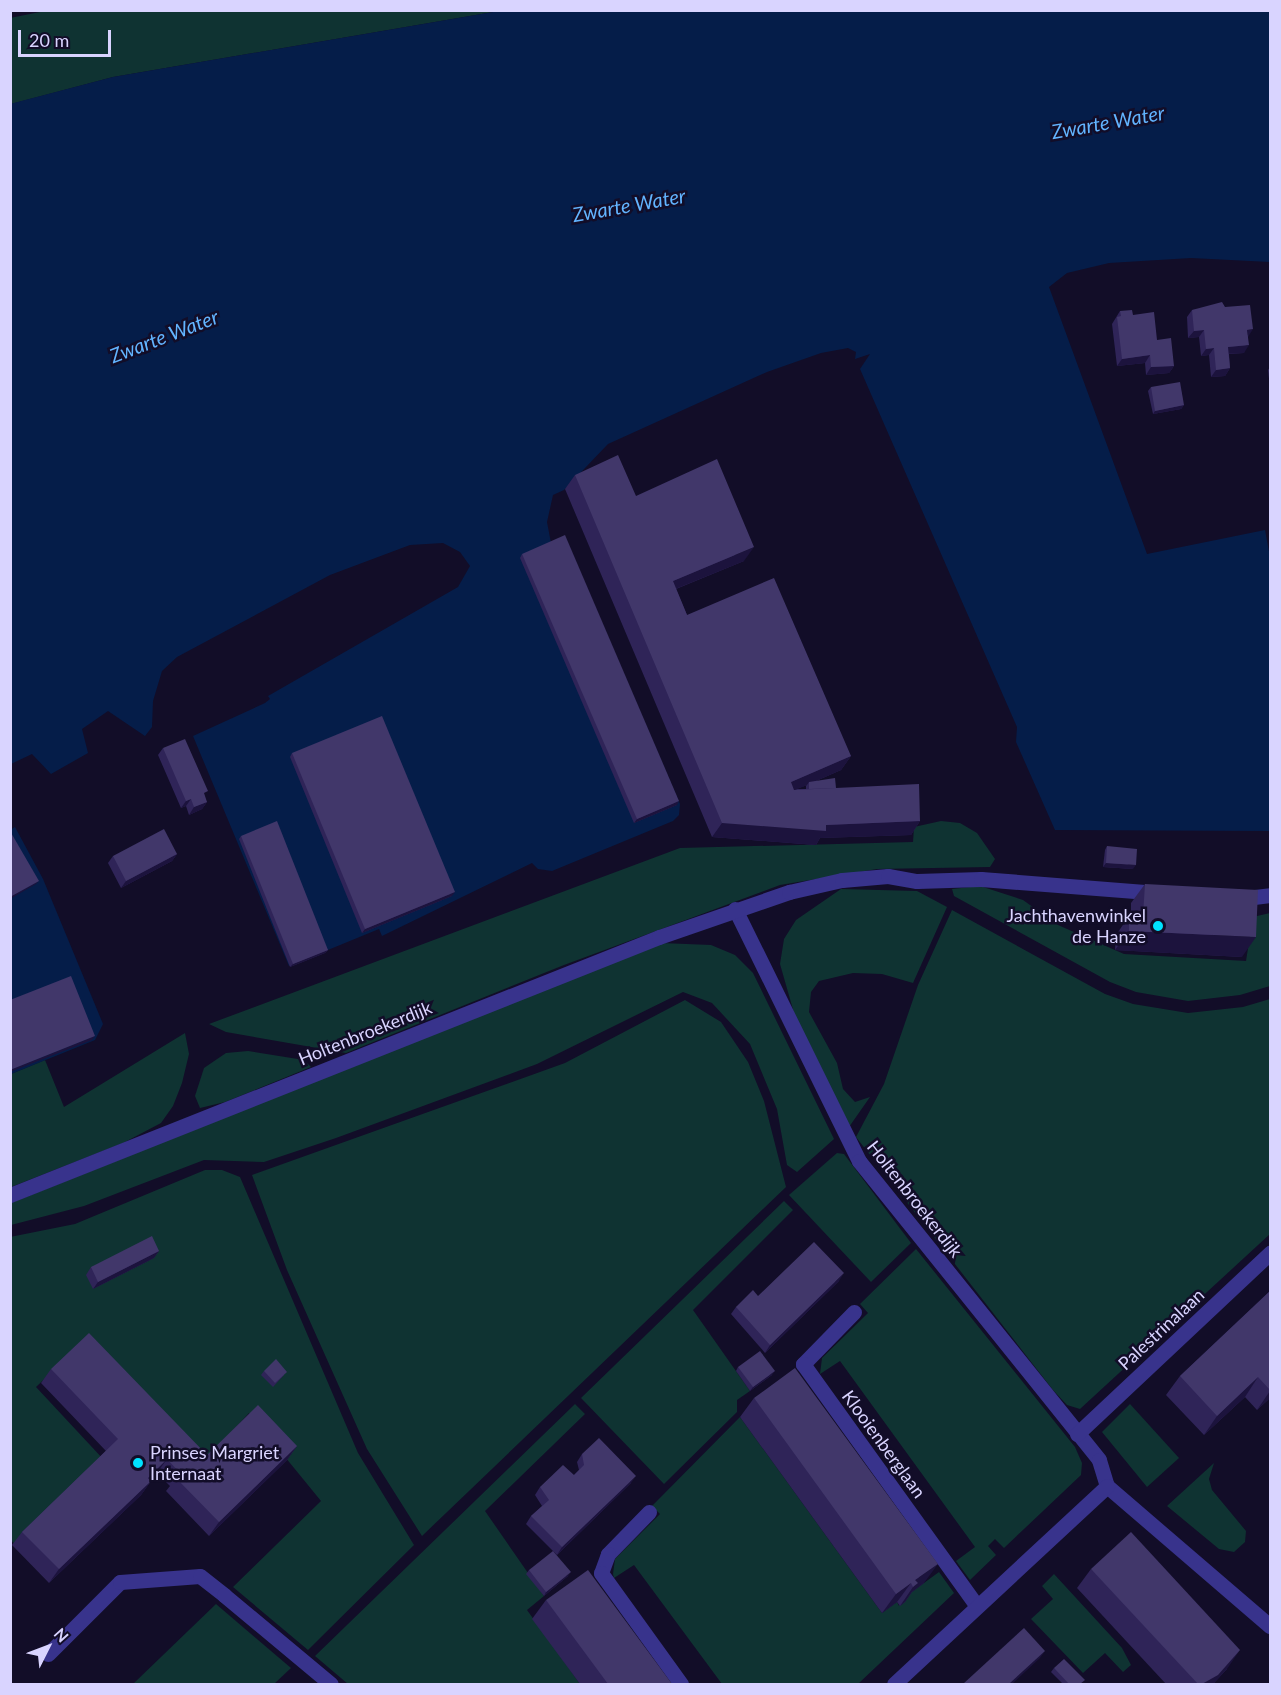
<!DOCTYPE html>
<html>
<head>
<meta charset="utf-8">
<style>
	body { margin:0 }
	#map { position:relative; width:1281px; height:1695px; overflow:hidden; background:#120d28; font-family:Lato,sans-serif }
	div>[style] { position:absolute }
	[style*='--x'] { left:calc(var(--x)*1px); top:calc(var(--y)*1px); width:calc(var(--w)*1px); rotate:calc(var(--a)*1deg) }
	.green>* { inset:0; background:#0f3332 }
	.water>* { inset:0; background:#051d49 }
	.service>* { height:15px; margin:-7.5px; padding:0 7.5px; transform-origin:7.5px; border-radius:7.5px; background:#38338c }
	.minor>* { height:15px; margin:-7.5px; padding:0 7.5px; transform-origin:7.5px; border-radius:7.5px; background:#38338c }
	.wall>* { inset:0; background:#2f2458 }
	.shaded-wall>* { inset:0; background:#1c133d }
	.building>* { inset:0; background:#41376a }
	.dots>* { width:16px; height:16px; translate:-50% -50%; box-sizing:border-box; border:3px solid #120d28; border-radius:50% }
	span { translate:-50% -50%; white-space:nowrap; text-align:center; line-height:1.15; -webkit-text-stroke:5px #120d28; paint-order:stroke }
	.poi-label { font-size:18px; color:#d9d4ff }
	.right { translate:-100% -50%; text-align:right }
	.left { translate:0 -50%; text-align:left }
	.street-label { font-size:18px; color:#d9d4ff }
	.water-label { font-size:20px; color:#62b4ff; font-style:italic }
	.frame { position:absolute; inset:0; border:12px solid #d9d4ff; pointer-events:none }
	.north { position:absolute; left:18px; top:1617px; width:60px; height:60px; -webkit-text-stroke:4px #120d28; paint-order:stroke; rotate:48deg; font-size:16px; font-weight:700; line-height:24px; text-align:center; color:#d9d4ff }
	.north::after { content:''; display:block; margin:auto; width:21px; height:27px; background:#d9d4ff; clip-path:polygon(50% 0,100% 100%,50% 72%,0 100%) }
	.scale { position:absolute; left:18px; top:30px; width:93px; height:27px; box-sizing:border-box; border:3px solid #d9d4ff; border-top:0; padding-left:8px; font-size:18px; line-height:21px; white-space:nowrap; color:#d9d4ff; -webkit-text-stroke:4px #120d28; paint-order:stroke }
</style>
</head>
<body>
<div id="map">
	<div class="green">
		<div style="clip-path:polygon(50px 10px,499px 11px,113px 77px,11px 104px,10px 18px)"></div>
		<div style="clip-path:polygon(941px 821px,960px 823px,977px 833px,995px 859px,990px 867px,877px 869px,780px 885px,564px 965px,346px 1053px,226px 1032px,209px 1024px,680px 848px,913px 842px,914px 827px)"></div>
		<div style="clip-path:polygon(980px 886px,1023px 900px,1058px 925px,1124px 954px,1246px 961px,1253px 917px,1270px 913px,1270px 986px,1240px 995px,1188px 1001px,1136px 992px,1110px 982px,954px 896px,952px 889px)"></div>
		<div style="clip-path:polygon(841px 889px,917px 891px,947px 907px,913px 983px,882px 974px,853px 973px,819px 981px,811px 992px,809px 1012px,837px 1063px,843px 1089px,855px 1102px,870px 1097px,849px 1127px,794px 1013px,780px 964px,784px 939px,796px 920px)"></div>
		<div style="clip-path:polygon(952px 910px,1105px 994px,1133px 1004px,1188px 1013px,1243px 1007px,1270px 999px,1270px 1234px,1080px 1409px,1067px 1405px,1053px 1390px,856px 1137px,884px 1084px,918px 985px)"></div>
		<div style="clip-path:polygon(661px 943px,711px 945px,735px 955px,753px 973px,834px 1139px,797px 1172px,787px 1165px,777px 1109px,750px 1044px,712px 1003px,683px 992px,537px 1064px,336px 1138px,264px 1162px,204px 1160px,84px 1206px,11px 1225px,11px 1203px)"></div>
		<div style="clip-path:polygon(685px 1000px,721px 1022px,748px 1062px,764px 1101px,786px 1187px,422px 1536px,367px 1449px,287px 1270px,252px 1175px,565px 1063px)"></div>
		<div style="clip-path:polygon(185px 1033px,189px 1054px,182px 1083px,173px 1106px,161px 1123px,123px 1143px,11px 1187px,11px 1074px,45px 1060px,64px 1107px)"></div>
		<div style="clip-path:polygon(248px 1051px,304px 1060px,311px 1067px,225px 1102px,200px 1108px,195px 1096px,204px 1068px,226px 1053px)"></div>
		<div style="clip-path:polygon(837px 1153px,844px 1154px,911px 1243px,871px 1282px,789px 1195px)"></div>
		<div style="clip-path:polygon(205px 1170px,222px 1170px,240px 1177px,358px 1453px,414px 1545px,308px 1650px,233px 1587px,321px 1501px,249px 1413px,200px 1466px,82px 1343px,36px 1387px,104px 1460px,15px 1545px,11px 1540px,10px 1237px,75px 1224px)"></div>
		<div style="clip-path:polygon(784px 1201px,793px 1210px,693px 1310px,750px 1391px,737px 1400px,737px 1412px,664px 1484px,581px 1398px)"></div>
		<div style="clip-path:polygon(916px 1249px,1075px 1447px,1082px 1463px,1081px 1475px,1004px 1548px,995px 1539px,988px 1546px,996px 1555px,970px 1580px,956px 1561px,975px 1547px,840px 1361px,820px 1374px,822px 1358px,868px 1313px,860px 1304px)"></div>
		<div style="clip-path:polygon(575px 1404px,585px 1414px,485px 1511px,544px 1596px,527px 1610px,580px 1684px,348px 1684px,315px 1656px)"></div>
		<div style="clip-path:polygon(1130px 1404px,1179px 1458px,1147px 1487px,1102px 1432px)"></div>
		<div style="clip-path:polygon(740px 1417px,882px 1613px,897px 1602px,899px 1606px,902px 1599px,939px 1572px,954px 1593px,858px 1684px,722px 1684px,634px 1565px,614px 1578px,613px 1574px,615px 1559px,660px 1514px,652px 1506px)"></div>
		<div style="clip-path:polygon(1214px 1463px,1209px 1479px,1212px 1490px,1246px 1531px,1245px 1542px,1234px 1552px,1219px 1549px,1167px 1506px)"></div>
		<div style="clip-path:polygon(1054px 1574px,1122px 1648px,1131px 1665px,1123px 1672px,1105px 1653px,1083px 1673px,1031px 1619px,1053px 1599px,1042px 1586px)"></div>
		<div style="clip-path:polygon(216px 1604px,291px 1668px,274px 1684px,133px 1684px)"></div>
	</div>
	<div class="water">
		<div style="clip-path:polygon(499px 11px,1270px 11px,1270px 262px,1191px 258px,1109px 263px,1067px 273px,1049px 287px,1147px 554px,1265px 530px,1270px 557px,1270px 831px,1055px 830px,1016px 742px,1017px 727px,860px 369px,870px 354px,855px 359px,856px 352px,848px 348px,821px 353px,767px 372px,608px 444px,564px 490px,553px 495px,547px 522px,551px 543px,565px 538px,680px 804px,679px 815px,673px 821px,552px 871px,538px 869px,532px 863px,382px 936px,379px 929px,289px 966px,193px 736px,265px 703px,270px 699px,268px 696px,458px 587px,470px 566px,460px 552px,443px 543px,410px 545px,330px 575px,177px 657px,162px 671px,153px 701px,152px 727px,145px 736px,108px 711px,82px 729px,88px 753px,51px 774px,32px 754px,11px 764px,10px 104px,113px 77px)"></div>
		<div style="clip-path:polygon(15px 827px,43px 879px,103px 1024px,95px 1040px,11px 1074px,10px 830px)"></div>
	</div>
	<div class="service">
		<div style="--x:48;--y:1654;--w:102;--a:-45"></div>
		<div style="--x:120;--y:1582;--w:80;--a:-4.3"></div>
		<div style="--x:200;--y:1576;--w:31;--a:38"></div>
	</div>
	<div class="minor">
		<div style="--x:1238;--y:899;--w:32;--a:-7"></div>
		<div style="--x:735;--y:909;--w:281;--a:63.8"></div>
		<div style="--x:859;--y:1161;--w:383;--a:51.2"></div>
		<div style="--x:1099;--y:1460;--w:27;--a:73"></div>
		<div style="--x:1107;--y:1486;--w:215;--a:40.7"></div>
		<div style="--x:10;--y:1195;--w:698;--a:-21.68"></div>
		<div style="--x:659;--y:937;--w:138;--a:-19.1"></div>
		<div style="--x:789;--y:892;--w:54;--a:-12.8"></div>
		<div style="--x:842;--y:880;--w:46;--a:-5"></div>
		<div style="--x:888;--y:876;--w:29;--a:10"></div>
		<div style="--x:917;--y:881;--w:64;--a:-1.8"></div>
		<div style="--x:981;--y:879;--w:180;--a:4.5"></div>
		<div style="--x:854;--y:1312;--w:73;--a:134.4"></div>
		<div style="--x:803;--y:1364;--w:298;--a:54.3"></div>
		<div style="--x:1077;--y:1434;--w:265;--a:-43.2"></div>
		<div style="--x:649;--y:1512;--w:59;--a:134.3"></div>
		<div style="--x:608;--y:1554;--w:20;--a:110"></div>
		<div style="--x:601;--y:1573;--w:137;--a:54.2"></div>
		<div style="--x:224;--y:1595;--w:139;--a:39.8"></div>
		<div style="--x:894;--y:1684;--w:291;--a:-42.9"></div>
	</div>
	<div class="wall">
		<div style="clip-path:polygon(1225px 307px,1248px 336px,1244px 353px,1229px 354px,1230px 368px,1225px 376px,1211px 377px,1209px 355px,1201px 356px,1199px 337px,1188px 338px,1187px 317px,1192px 310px)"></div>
		<div style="clip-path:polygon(1120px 311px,1133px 315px,1157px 340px,1174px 366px,1169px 373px,1146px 375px,1145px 363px,1117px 366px,1112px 324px)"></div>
		<div style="clip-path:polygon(1270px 367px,1270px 387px,1268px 370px)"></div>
		<div style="clip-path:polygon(1151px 387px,1184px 405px,1181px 409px,1153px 414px,1148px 391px)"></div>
		<div style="clip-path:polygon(evenodd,575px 475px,636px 496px,744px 561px,676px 589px,687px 615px,851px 756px,841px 770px,816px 781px,836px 788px,920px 821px,911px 835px,820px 838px,816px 845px,712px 837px,565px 489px,575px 475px,806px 785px,806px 789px,796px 789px,807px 785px,806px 785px)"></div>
		<div style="clip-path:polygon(522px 554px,677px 805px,634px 823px,520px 558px)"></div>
		<div style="clip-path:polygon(163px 748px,207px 802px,202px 809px,189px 815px,186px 806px,181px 808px,158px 755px)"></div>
		<div style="clip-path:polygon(292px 753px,452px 896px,362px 933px,290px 757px)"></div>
		<div style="clip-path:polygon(241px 836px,328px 950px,325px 953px,290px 967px,239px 839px)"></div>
		<div style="clip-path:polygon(1107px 846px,1133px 869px,1103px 867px,1105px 850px)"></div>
		<div style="clip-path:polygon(177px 854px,172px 861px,121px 888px,108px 863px,113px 856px)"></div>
		<div style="clip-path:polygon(1145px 884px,1242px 957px,1115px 950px,1116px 935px,1129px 916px,1131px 916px,1131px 903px)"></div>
		<div style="clip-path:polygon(159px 1251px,154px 1258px,93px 1289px,86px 1275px,91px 1267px)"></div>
		<div style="clip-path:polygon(839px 1281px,765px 1353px,731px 1314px,736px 1307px,758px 1296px)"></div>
		<div style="clip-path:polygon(1270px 1291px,1270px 1398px,1257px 1410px,1245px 1397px,1204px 1435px,1166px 1395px,1180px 1376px)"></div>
		<div style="clip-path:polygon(738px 1367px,772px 1375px,750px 1391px,736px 1371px)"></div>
		<div style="clip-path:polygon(51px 1369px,207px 1455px,297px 1446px,287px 1460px,209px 1536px,166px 1491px,170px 1486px,157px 1473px,150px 1480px,151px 1481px,141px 1495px,49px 1583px,12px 1545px,22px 1532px,106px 1451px,41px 1383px)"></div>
		<div style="clip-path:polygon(264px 1371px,284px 1375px,273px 1387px,261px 1375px)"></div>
		<div style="clip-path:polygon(754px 1398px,924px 1583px,912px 1592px,905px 1602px,900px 1606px,897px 1602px,882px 1613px,740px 1417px)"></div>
		<div style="clip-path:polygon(582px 1454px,631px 1483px,557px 1555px,526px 1524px,531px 1516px,542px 1506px,535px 1495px,540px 1487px,574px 1475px,579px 1470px,577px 1462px)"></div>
		<div style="clip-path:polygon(1091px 1569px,1227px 1669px,1213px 1684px,1166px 1684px,1077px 1588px)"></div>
		<div style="clip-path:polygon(529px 1570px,568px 1576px,544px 1596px,526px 1574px)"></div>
		<div style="clip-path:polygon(546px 1600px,672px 1684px,580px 1684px,532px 1619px)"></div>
		<div style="clip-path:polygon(1054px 1668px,1081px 1684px,1063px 1684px,1051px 1672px)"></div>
	</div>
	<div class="shaded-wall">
		<div style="clip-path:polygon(1253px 329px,1248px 337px,1247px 330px)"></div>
		<div style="clip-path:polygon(1204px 330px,1199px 337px,1188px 338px,1194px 331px)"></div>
		<div style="clip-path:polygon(1249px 345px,1244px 353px,1223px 354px,1228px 347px)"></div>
		<div style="clip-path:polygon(1214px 348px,1209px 355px,1201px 356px,1206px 349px)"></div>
		<div style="clip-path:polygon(1150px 355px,1145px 363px,1117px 366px,1122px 359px)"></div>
		<div style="clip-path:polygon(1174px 366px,1169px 373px,1146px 375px,1151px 367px)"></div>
		<div style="clip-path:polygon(1230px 368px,1225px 376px,1211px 377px,1216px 370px)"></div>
		<div style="clip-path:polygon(1184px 405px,1181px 409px,1153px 414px,1155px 411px)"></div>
		<div style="clip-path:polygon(754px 547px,744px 561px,663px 594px,673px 581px)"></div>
		<div style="clip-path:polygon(851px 756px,841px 770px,809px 784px,809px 782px,807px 785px,781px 796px,791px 782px)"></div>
		<div style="clip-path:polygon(191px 799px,186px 806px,181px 808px,186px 801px)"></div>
		<div style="clip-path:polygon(679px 801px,677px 805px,634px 823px,637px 819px)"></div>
		<div style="clip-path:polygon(207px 802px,202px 809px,189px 815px,194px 807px)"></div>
		<div style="clip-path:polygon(920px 821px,911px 835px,820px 838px,816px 845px,712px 837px,722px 823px,826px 825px)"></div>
		<div style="clip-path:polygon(177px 854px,172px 861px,121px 888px,126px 881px)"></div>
		<div style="clip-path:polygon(1106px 863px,1136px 865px,1133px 869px,1103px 867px)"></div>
		<div style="clip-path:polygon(39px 881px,36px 884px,10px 899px,10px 897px)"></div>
		<div style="clip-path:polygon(455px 892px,452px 896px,362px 933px,365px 929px)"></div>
		<div style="clip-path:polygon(1129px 931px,1256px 937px,1242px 957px,1115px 950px)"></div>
		<div style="clip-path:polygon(328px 950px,325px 953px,290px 967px,293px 964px)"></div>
		<div style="clip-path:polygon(95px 1036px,92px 1040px,10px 1072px,10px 1070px)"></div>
		<div style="clip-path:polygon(159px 1251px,154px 1258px,93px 1289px,98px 1282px)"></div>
		<div style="clip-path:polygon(844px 1273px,839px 1281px,765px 1353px,770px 1345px)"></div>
		<div style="clip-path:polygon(775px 1371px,772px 1375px,750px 1391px,753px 1387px)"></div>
		<div style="clip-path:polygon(1258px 1377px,1245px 1397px,1204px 1435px,1217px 1416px)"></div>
		<div style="clip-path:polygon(1270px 1391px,1270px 1398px,1257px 1410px)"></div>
		<div style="clip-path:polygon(297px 1446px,287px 1460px,209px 1536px,219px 1522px)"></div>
		<div style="clip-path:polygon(167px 1459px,157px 1473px,138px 1492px,148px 1478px)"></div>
		<div style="clip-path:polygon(636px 1476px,631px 1483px,557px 1555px,562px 1547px)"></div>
		<div style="clip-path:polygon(151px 1481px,141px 1495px,49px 1583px,59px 1569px)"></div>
		<div style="clip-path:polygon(938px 1564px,924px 1583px,912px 1592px,905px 1602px,900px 1606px,913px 1587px,915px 1580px)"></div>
		<div style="clip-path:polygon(571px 1572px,568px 1576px,544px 1596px,546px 1592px)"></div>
		<div style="clip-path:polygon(911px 1583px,897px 1602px,882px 1613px,896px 1594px)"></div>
		<div style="clip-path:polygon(1240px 1650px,1227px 1669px,1213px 1684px,1202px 1684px)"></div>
		<div style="clip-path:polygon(1045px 1651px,1040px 1658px,1012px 1684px,1009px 1684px)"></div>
	</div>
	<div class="building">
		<div style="clip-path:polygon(1222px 302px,1225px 307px,1250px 305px,1253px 329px,1247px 330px,1249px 345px,1228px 347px,1230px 368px,1216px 370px,1214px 348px,1206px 349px,1204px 330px,1194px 331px,1192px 310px)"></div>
		<div style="clip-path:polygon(1132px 310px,1133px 315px,1154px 312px,1157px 340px,1171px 338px,1174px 366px,1151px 367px,1150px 355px,1122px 359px,1117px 317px,1121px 316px,1120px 311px)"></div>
		<div style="clip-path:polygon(1180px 382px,1184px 405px,1155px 411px,1151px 387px)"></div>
		<div style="clip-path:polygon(618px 455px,636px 496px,717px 459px,754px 547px,673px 581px,687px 615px,774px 578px,851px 756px,791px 782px,794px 790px,919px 784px,920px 821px,826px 825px,826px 831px,722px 823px,575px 475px)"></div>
		<div style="clip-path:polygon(565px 535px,679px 801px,637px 819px,522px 554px)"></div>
		<div style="clip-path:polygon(382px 716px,455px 892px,365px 929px,292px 753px)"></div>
		<div style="clip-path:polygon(185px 739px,208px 791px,204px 793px,207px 802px,194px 807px,191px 799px,186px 801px,163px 748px)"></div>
		<div style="clip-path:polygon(835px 778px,836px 788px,809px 789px,809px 782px)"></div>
		<div style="clip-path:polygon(277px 821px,328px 950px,293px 964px,241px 836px)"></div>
		<div style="clip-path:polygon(164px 829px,177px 854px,126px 881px,113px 856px)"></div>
		<div style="clip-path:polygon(10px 831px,39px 881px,10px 897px)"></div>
		<div style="clip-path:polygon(1107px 846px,1137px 849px,1136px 865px,1106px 863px)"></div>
		<div style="clip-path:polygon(1145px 884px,1258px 890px,1256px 937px,1129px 931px,1129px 916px,1143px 916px)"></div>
		<div style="clip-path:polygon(71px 976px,95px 1036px,10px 1070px,10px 1000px)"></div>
		<div style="clip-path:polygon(152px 1236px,159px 1251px,98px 1282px,91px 1267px)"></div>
		<div style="clip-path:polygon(814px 1242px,844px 1273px,770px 1345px,736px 1307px,753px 1290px,758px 1296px)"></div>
		<div style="clip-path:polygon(1270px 1291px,1270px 1390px,1258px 1377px,1217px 1416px,1180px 1376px)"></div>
		<div style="clip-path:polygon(89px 1333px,207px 1455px,258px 1405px,297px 1446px,219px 1522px,175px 1477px,180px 1473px,167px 1459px,148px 1478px,151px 1481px,59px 1569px,22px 1532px,118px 1439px,51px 1369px)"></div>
		<div style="clip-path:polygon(760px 1351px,775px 1371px,753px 1387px,738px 1367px)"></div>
		<div style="clip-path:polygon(276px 1359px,287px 1372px,275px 1383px,264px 1371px)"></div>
		<div style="clip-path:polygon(795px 1368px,938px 1564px,915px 1580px,918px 1583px,913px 1587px,911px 1583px,896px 1594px,754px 1398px)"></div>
		<div style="clip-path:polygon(599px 1438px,636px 1476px,562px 1547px,531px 1516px,549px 1500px,540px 1487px,563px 1465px,574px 1475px,584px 1465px,582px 1454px)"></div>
		<div style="clip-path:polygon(1131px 1532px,1240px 1650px,1218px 1675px,1202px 1684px,1198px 1684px,1091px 1569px)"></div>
		<div style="clip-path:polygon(553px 1551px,571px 1572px,546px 1592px,529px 1570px)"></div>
		<div style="clip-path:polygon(588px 1570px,672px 1684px,608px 1684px,546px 1600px)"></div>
		<div style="clip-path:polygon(1024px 1628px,1045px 1651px,1009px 1684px,963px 1684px)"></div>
		<div style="clip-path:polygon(1064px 1659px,1085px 1680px,1080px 1684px,1069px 1684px,1054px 1668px)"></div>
	</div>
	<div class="dots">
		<div style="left:1158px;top:926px;background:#00e2ff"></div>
		<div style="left:138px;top:1463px;background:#00e2ff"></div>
	</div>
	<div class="poi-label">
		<span class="right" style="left:1146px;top:926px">Jachthavenwinkel<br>de Hanze</span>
		<span class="left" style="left:150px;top:1463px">Prinses Margriet<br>Internaat</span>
	</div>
	<div class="street-label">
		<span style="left:365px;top:1033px;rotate:-22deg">Holtenbroekerdijk</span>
		<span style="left:915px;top:1199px;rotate:52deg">Holtenbroekerdijk</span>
		<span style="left:1161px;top:1329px;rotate:-43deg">Palestrinalaan</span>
		<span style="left:884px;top:1444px;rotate:54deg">Klooienberglaan</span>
	</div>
	<div class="water-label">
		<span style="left:1108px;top:122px;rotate:-10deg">Zwarte Water</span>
		<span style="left:629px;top:205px;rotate:-10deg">Zwarte Water</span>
		<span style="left:164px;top:336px;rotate:-21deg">Zwarte Water</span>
	</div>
	<div class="frame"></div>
	<div class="north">N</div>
	<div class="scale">20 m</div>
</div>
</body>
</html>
